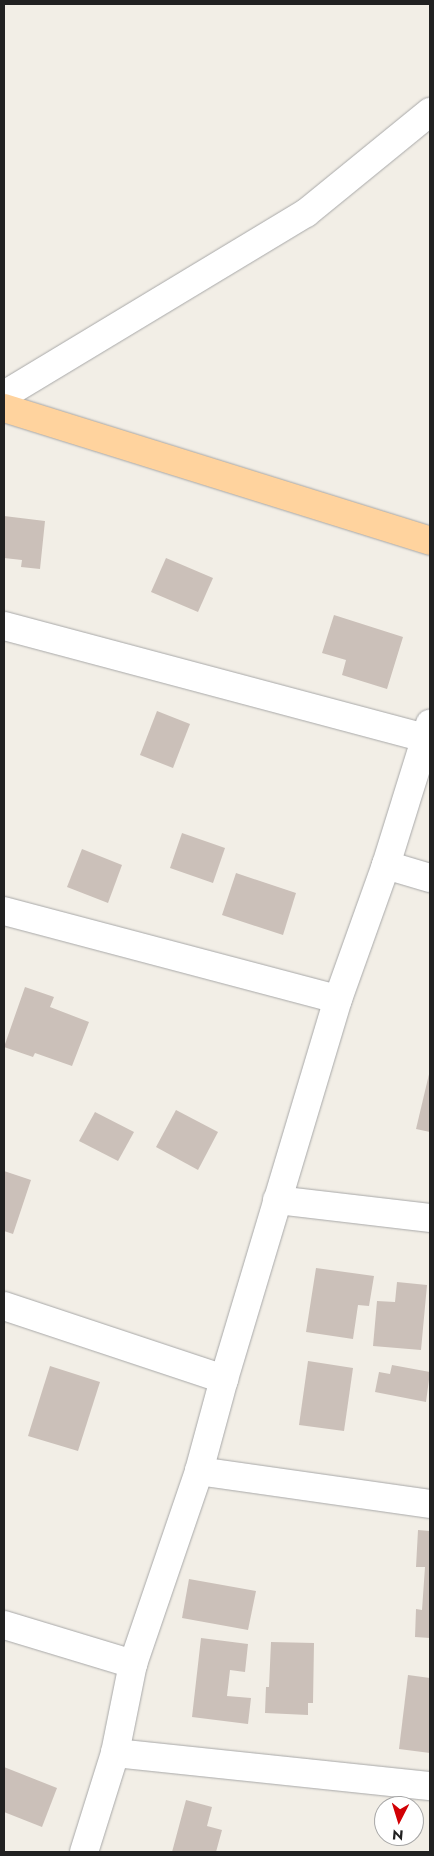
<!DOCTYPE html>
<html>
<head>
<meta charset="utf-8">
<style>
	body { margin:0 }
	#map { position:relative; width:434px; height:1856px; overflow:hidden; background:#f2eee6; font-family:Jost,sans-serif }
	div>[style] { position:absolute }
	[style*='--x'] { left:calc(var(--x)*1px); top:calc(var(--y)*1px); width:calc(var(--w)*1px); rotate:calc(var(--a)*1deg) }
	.building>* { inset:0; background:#cbc0b9 }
	.roads { filter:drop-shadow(0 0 1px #a8a8a8) drop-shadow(0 0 1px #a8a8a8) }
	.minor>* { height:28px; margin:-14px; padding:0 14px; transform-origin:14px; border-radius:14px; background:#fff }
	.major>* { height:28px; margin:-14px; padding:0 14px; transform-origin:14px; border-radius:14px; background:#ffd39e }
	span { translate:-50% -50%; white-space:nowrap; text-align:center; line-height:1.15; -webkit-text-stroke:4px #fff; paint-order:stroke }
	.frame { position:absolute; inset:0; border:5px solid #212121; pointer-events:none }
	.north { position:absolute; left:374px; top:1796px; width:50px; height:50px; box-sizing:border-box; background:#fff; border:1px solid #a6a6a6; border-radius:50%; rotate:185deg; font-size:14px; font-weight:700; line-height:20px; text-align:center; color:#212121 }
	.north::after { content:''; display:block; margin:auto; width:18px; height:22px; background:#d10005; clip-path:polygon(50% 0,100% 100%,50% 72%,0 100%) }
</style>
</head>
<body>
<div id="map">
	<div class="building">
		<div style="clip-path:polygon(4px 516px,45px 521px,40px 569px,21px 567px,22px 560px,4px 558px)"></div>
		<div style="clip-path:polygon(166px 558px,213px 578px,198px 612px,151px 592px)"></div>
		<div style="clip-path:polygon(334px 615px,403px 637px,387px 689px,342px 675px,346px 660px,322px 653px)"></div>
		<div style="clip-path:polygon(157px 711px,190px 724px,173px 768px,140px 755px)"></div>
		<div style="clip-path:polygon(182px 833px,225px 848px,213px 883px,170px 868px)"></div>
		<div style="clip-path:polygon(82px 849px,122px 865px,108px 903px,67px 887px)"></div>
		<div style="clip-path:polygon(236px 873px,296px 893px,283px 935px,222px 915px)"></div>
		<div style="clip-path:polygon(25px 987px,54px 997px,50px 1007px,89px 1022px,72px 1066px,35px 1053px,33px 1057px,4px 1047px)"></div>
		<div style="clip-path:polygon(430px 1070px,430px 1132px,416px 1129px)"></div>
		<div style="clip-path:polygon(176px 1110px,218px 1132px,198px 1170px,156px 1147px)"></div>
		<div style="clip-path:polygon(95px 1112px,134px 1132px,118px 1161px,79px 1141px)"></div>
		<div style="clip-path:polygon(4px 1171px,31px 1180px,13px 1234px,4px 1231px)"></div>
		<div style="clip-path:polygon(316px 1268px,374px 1276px,369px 1306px,358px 1305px,353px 1339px,306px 1332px)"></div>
		<div style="clip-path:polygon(397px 1282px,427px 1285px,421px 1350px,373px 1346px,377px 1301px,395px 1302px)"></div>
		<div style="clip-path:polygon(308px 1361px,353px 1368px,344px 1431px,299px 1425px)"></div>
		<div style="clip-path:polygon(392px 1365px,430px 1372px,426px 1402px,375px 1392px,379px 1372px,390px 1374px)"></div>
		<div style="clip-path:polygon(50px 1366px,100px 1382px,78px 1451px,28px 1436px)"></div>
		<div style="clip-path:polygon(418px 1530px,430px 1531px,430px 1638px,415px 1637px,416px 1609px,422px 1610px,425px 1567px,416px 1567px)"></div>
		<div style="clip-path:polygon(189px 1579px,256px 1591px,248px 1630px,182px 1618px)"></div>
		<div style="clip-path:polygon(201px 1638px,248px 1644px,245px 1672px,230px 1670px,227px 1696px,251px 1698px,248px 1724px,192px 1717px)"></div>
		<div style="clip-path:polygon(271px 1642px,314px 1643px,313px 1703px,308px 1703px,308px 1715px,265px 1713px,266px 1687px,269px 1687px)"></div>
		<div style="clip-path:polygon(408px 1675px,430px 1678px,430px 1753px,399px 1749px)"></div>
		<div style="clip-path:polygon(4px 1767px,57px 1788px,42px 1827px,4px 1812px)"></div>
		<div style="clip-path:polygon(186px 1800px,212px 1807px,207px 1826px,222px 1830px,216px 1852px,172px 1852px)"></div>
	</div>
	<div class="roads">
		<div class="minor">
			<div style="--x:4;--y:395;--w:353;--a:-31.1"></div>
			<div style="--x:306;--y:213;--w:160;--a:-39.2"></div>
			<div style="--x:4;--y:626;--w:437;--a:14.9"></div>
			<div style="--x:386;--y:865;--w:46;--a:16.5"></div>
			<div style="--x:4;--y:911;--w:345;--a:14.8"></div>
			<div style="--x:277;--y:1200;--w:154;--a:6.7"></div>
			<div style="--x:4;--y:1306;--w:232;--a:18.4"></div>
			<div style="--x:199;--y:1471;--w:233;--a:8.1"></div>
			<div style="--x:4;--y:1625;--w:135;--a:16.8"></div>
			<div style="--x:115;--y:1753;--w:317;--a:6"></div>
			<div style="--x:84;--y:1852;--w:104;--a:-72.6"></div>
			<div style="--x:115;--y:1753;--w:91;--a:-78.6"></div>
			<div style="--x:133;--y:1664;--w:204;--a:-71.1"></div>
			<div style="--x:199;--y:1471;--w:95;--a:-74.8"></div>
			<div style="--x:224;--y:1379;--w:397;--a:-73.3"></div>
			<div style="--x:338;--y:999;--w:142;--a:-70.3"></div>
			<div style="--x:386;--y:865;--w:148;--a:-72.7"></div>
		</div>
		<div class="major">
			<div style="--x:4;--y:408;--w:446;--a:17.3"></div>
		</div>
	</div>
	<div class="frame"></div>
	<div class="north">N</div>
</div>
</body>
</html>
